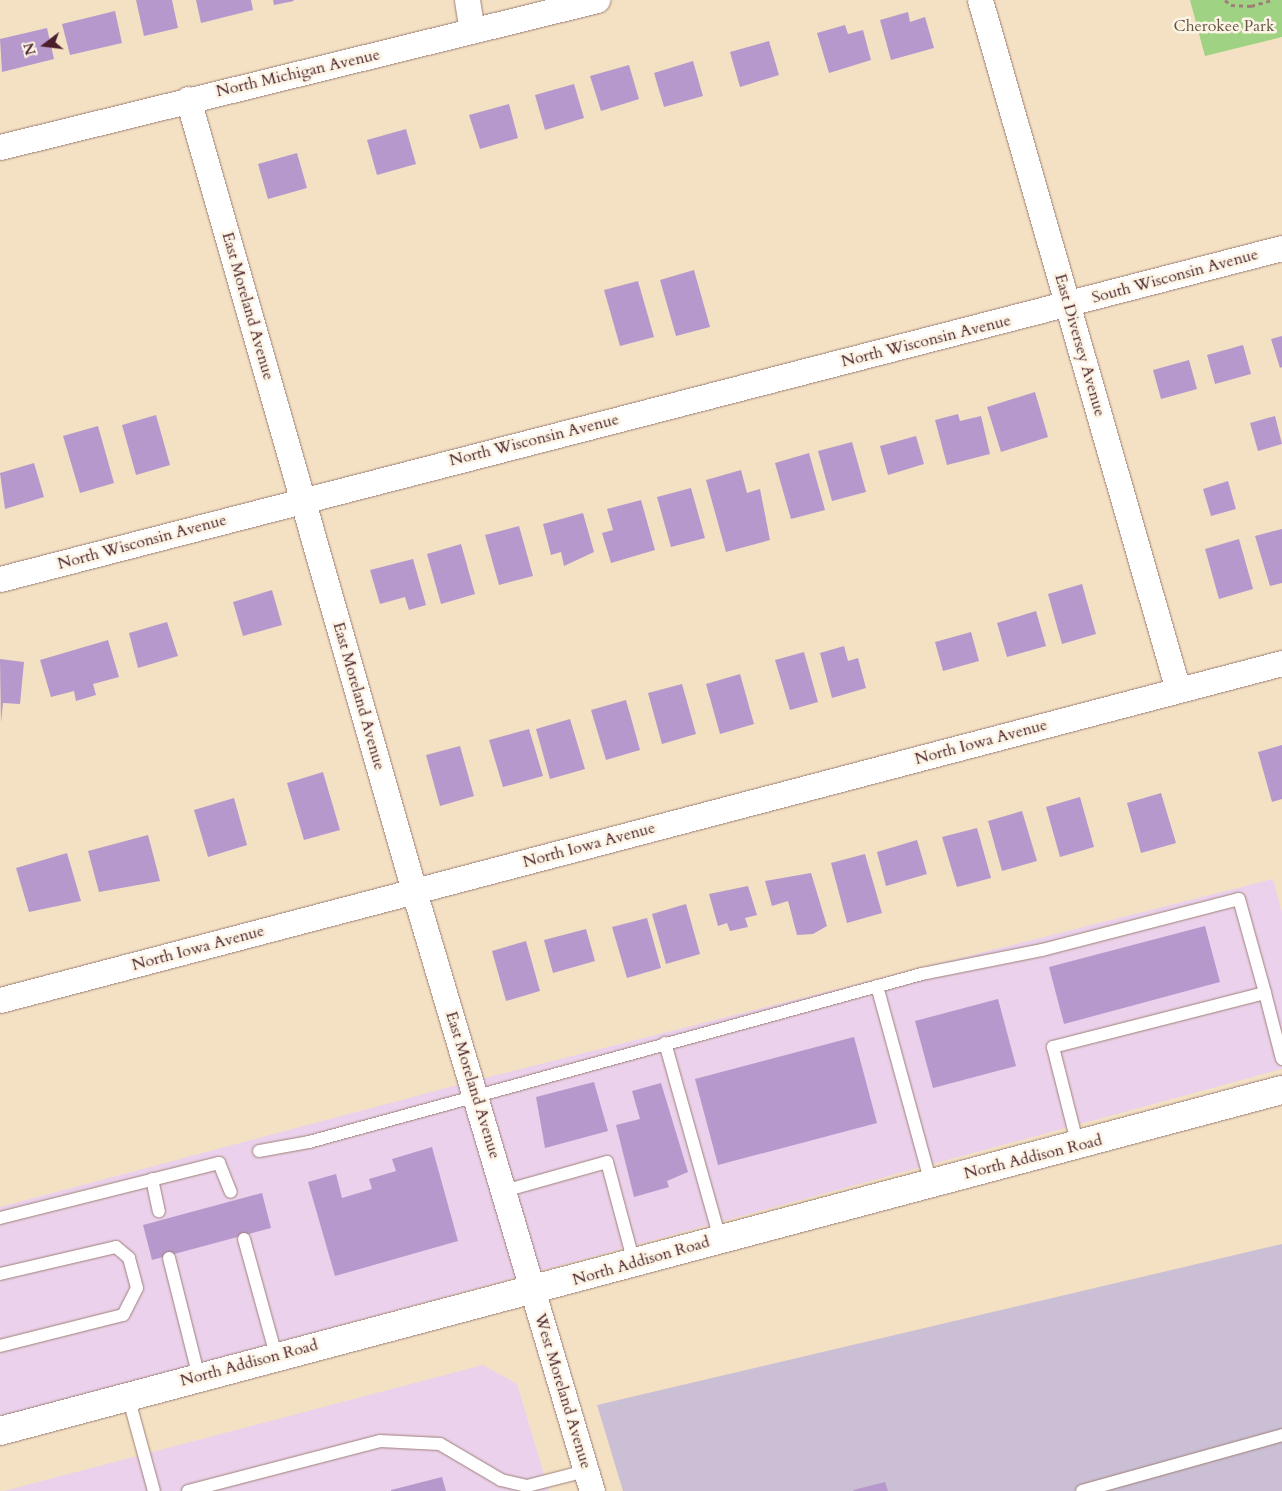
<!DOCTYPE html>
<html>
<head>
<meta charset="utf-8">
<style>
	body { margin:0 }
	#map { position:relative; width:1282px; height:1491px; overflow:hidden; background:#f4e1c4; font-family:Cardo,serif }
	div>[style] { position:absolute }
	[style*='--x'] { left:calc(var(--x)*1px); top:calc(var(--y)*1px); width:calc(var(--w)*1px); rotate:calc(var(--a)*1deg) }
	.built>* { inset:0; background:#ebd1eb }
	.industrial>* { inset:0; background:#cbbfd5 }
	.green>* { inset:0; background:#9fd283 }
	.building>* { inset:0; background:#b798cc }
	.path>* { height:3px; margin-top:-1.5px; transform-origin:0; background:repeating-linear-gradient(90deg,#9f8078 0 4px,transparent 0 8px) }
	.roads { filter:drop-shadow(0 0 1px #9f8078) drop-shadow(0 0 1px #9f8078) }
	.service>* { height:12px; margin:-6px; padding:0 6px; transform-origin:6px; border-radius:6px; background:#fff }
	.minor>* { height:25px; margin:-12.5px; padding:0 12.5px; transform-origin:12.5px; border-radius:12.5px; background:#fff }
	.tertiary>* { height:28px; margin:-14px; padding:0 14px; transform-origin:14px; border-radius:14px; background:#fff }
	span { translate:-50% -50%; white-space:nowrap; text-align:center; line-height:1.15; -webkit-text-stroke:5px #fcf5e5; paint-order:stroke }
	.park-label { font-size:16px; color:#645545 }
	.street-label { font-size:16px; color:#4a1f2b }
	.north { position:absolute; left:20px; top:20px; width:50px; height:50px; -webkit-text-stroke:4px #fcf5e5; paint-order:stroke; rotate:255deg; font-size:14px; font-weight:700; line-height:20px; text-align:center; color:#4a1f2b }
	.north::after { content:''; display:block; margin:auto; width:18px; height:22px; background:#4a1f2b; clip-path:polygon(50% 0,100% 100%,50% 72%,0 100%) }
</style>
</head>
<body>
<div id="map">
	<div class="built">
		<div style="clip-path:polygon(1273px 879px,1282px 913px,1282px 1069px,0 1418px,0 1207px,465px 1083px)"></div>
		<div style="clip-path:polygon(483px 1365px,517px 1384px,549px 1491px,4px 1491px)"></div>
	</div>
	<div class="industrial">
		<div style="clip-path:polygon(1282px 1244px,1282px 1491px,623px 1491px,597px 1405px)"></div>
	</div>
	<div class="green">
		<div style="clip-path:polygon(1190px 0,1282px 0,1282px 37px,1205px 56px)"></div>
	</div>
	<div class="building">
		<div style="clip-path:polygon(136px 0,172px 0,178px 28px,144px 36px)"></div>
		<div style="clip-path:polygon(196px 0,251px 0,253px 10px,201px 23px)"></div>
		<div style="clip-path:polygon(273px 0,293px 0,294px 1px,274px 5px)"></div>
		<div style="clip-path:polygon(115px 11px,122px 43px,70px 55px,62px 24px)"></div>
		<div style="clip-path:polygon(908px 12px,910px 22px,925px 17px,934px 48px,891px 60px,880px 20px)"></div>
		<div style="clip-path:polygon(845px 25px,848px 34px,863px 30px,871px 60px,829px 73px,817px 33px)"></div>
		<div style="clip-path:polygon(47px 28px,54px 59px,2px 72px,0 39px)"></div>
		<div style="clip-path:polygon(769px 41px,779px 75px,740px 87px,730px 52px)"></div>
		<div style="clip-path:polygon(693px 61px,703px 96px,664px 107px,654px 73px)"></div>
		<div style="clip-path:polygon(629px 65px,639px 99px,601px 111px,590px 76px)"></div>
		<div style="clip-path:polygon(574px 84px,584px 118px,545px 130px,535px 95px)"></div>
		<div style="clip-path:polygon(509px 104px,518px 138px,480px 149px,469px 115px)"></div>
		<div style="clip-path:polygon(406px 129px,416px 164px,377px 175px,367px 140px)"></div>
		<div style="clip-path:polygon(297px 153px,307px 188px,268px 199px,258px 164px)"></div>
		<div style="clip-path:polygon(694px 270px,710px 327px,676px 336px,660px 280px)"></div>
		<div style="clip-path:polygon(638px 281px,654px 337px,620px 346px,604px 290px)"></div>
		<div style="clip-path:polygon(1282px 336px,1282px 367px,1280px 368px,1271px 339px)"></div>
		<div style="clip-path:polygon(1243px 345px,1251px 374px,1215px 384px,1207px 355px)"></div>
		<div style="clip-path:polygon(1189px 360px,1197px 389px,1161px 399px,1153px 370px)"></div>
		<div style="clip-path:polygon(1035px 392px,1048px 437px,1001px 452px,987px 407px)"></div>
		<div style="clip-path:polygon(958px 414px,960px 421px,981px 416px,990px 454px,947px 465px,935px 420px)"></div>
		<div style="clip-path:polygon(156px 415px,170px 465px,136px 475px,122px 425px)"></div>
		<div style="clip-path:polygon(1275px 416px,1282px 444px,1258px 451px,1250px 423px)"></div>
		<div style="clip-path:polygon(98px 426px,114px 483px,80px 493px,63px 436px)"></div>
		<div style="clip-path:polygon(916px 436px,924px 464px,888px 475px,880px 446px)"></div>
		<div style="clip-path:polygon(852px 442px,866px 492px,832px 501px,818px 451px)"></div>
		<div style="clip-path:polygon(809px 453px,825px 510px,791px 519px,775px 463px)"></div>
		<div style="clip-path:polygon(34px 463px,44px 497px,5px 509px,0 473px)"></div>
		<div style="clip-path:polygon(741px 470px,747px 493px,760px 489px,770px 540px,726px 552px,706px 480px)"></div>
		<div style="clip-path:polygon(1228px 481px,1236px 509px,1211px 516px,1203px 489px)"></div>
		<div style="clip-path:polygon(691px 488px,705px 538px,671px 547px,657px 497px)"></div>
		<div style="clip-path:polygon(641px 500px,655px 550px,611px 563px,602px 533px,613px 530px,607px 509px)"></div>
		<div style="clip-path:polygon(583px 513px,594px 552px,564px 566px,561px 552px,551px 555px,543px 524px)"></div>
		<div style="clip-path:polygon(519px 526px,533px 576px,499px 585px,485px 535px)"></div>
		<div style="clip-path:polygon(1282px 529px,1282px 583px,1270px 586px,1255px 536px)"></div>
		<div style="clip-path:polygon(1239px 539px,1253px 589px,1219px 599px,1205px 549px)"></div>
		<div style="clip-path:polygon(461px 544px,475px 594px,441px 604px,427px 554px)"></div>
		<div style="clip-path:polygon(413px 559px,426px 605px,409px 610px,405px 597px,380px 604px,370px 570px)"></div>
		<div style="clip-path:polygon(1082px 584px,1096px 634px,1062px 644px,1048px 594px)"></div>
		<div style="clip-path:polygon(272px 590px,282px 625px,243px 636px,233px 602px)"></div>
		<div style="clip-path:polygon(1036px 611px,1046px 646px,1007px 657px,997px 623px)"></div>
		<div style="clip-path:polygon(167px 622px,178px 656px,138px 668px,129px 633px)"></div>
		<div style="clip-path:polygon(971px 632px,979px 661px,943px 671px,935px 642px)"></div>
		<div style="clip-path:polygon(108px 640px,119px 677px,93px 684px,96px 695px,76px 701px,74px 691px,51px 697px,40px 660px)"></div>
		<div style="clip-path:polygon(844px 646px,848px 661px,858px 658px,866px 688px,832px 698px,820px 653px)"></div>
		<div style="clip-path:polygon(804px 652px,818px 702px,790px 710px,775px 660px)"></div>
		<div style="clip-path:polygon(0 659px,24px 662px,20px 704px,3px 703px,1px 723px)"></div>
		<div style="clip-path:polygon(740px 674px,754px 724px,720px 734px,706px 684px)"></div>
		<div style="clip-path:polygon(682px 684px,696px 734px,662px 744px,648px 693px)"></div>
		<div style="clip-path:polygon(626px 700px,640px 750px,606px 760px,591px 710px)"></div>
		<div style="clip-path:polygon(570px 719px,585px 769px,550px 779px,536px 729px)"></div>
		<div style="clip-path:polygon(529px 729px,543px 776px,503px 787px,489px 740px)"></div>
		<div style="clip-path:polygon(1282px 745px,1282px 799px,1272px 802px,1258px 752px)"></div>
		<div style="clip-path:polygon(460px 746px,474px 796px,440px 806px,426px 755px)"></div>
		<div style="clip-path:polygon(323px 772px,340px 830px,304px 840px,287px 783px)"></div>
		<div style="clip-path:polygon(1161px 793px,1176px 843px,1141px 853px,1127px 803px)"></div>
		<div style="clip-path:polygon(1080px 797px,1094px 847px,1060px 857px,1046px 807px)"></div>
		<div style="clip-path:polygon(234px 798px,247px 845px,208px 857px,194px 810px)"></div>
		<div style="clip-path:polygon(1022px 811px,1037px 861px,1002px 871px,988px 821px)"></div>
		<div style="clip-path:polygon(977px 828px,991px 878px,957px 887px,942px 837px)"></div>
		<div style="clip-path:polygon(148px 835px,160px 881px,99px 892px,88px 851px)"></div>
		<div style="clip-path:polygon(917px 840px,927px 874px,886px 886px,877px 852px)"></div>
		<div style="clip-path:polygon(67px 853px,81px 901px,29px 912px,16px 868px)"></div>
		<div style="clip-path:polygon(865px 854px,882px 913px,847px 923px,831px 863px)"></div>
		<div style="clip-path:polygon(811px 873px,827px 926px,813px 934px,797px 935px,788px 901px,772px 906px,765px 881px)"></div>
		<div style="clip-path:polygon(748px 886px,757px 915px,745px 918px,748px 927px,730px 931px,727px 923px,718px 926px,709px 894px)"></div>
		<div style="clip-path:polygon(686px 904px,700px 954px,666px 964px,652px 914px)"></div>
		<div style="clip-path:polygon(647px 918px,661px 968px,627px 978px,612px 927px)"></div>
		<div style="clip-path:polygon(1205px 926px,1220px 982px,1064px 1024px,1049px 967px)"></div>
		<div style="clip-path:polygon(586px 929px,595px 961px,553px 973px,544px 940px)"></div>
		<div style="clip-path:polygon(526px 941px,540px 991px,506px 1001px,492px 951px)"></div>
		<div style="clip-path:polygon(998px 999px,1016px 1066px,933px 1088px,915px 1021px)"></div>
		<div style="clip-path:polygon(854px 1037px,877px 1123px,718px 1165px,695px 1079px)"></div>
		<div style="clip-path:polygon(594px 1082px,608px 1131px,545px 1148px,536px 1097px)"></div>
		<div style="clip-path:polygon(661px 1083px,688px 1172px,667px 1181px,669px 1187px,634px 1197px,616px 1125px,640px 1119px,632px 1091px)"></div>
		<div style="clip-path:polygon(432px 1147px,458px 1241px,335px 1276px,308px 1182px,336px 1174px,342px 1198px,372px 1189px,369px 1179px,396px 1171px,392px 1159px)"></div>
		<div style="clip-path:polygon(262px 1193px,271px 1228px,152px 1260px,143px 1225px)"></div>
		<div style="clip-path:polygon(442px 1477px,446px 1491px,391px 1491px,391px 1490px)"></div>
		<div style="clip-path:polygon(885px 1482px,888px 1491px,854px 1491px,853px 1490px)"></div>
	</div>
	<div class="path">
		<div style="--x:1225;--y:0;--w:8;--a:40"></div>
		<div style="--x:1231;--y:5;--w:20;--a:3"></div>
		<div style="--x:1251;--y:6;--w:22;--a:-16"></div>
	</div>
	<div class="roads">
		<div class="service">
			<div style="--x:877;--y:986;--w:204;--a:74.7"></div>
			<div style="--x:665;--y:1043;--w:204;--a:74.3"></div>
			<div style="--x:1078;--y:1146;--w:102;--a:-104.2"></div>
			<div style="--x:1053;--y:1047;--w:219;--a:-14.3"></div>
			<div style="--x:1265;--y:993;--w:68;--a:75.6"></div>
			<div style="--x:259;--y:1151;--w:51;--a:-10.2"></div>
			<div style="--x:309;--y:1142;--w:636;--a:-15.33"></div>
			<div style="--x:922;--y:974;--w:122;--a:-11.3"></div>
			<div style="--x:1042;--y:950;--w:203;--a:-14.5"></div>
			<div style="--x:1239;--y:899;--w:98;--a:74.5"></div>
			<div style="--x:152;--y:1179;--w:33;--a:78"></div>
			<div style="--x:504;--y:1191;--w:107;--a:-15.7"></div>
			<div style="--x:607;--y:1162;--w:105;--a:75"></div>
			<div style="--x:0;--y:1218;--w:226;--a:-14.1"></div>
			<div style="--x:219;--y:1163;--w:31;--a:68"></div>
			<div style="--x:244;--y:1239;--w:120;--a:74.6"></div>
			<div style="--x:169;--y:1258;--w:123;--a:75.9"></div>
			<div style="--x:0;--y:1274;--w:119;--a:-13.1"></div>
			<div style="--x:116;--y:1247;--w:17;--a:40"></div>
			<div style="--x:129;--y:1258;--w:31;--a:75"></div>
			<div style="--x:137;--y:1288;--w:30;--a:117"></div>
			<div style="--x:123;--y:1315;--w:127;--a:165.9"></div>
			<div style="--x:128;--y:1396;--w:98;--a:74.7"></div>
			<div style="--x:188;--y:1491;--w:198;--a:-14.6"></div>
			<div style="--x:380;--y:1441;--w:60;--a:2.9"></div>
			<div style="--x:440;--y:1444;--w:71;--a:30.5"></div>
			<div style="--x:501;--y:1480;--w:27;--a:13"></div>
			<div style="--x:527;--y:1486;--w:61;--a:-14.3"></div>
			<div style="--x:1082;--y:1491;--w:208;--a:-15.6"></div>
		</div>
		<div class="minor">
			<div style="--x:467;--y:0;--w:31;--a:81"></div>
			<div style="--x:980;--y:0;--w:718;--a:73.99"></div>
			<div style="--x:188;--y:99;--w:824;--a:74.07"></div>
			<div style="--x:414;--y:891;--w:626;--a:73.48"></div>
			<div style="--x:0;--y:147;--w:615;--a:-13.83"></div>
			<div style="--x:0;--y:579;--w:1324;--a:-14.48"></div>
			<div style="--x:0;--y:1000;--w:1326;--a:-14.73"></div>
		</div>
		<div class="tertiary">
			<div style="--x:0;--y:1431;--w:1327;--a:-14.9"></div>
		</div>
	</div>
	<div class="park-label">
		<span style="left:1224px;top:26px">Cherokee Park</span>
	</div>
	<div class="street-label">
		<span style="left:298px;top:73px;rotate:-13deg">North Michigan Avenue</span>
		<span style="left:1175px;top:276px;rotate:-15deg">South Wisconsin Avenue</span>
		<span style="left:248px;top:306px;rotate:74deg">East Moreland Avenue</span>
		<span style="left:926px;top:341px;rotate:-14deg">North Wisconsin Avenue</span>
		<span style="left:1080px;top:345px;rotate:74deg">East Diversey Avenue</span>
		<span style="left:534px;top:440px;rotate:-14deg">North Wisconsin Avenue</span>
		<span style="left:142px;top:542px;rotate:-15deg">North Wisconsin Avenue</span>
		<span style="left:359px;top:696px;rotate:74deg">East Moreland Avenue</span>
		<span style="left:981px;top:742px;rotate:-15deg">North Iowa Avenue</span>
		<span style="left:589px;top:845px;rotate:-15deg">North Iowa Avenue</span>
		<span style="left:198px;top:948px;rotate:-15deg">North Iowa Avenue</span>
		<span style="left:473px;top:1085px;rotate:73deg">East Moreland Avenue</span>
		<span style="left:1033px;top:1157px;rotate:-14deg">North Addison Road</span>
		<span style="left:641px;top:1261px;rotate:-16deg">North Addison Road</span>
		<span style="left:249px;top:1363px;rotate:-15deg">North Addison Road</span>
		<span style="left:563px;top:1391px;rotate:73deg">West Moreland Avenue</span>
	</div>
	<div class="north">N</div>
</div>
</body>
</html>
